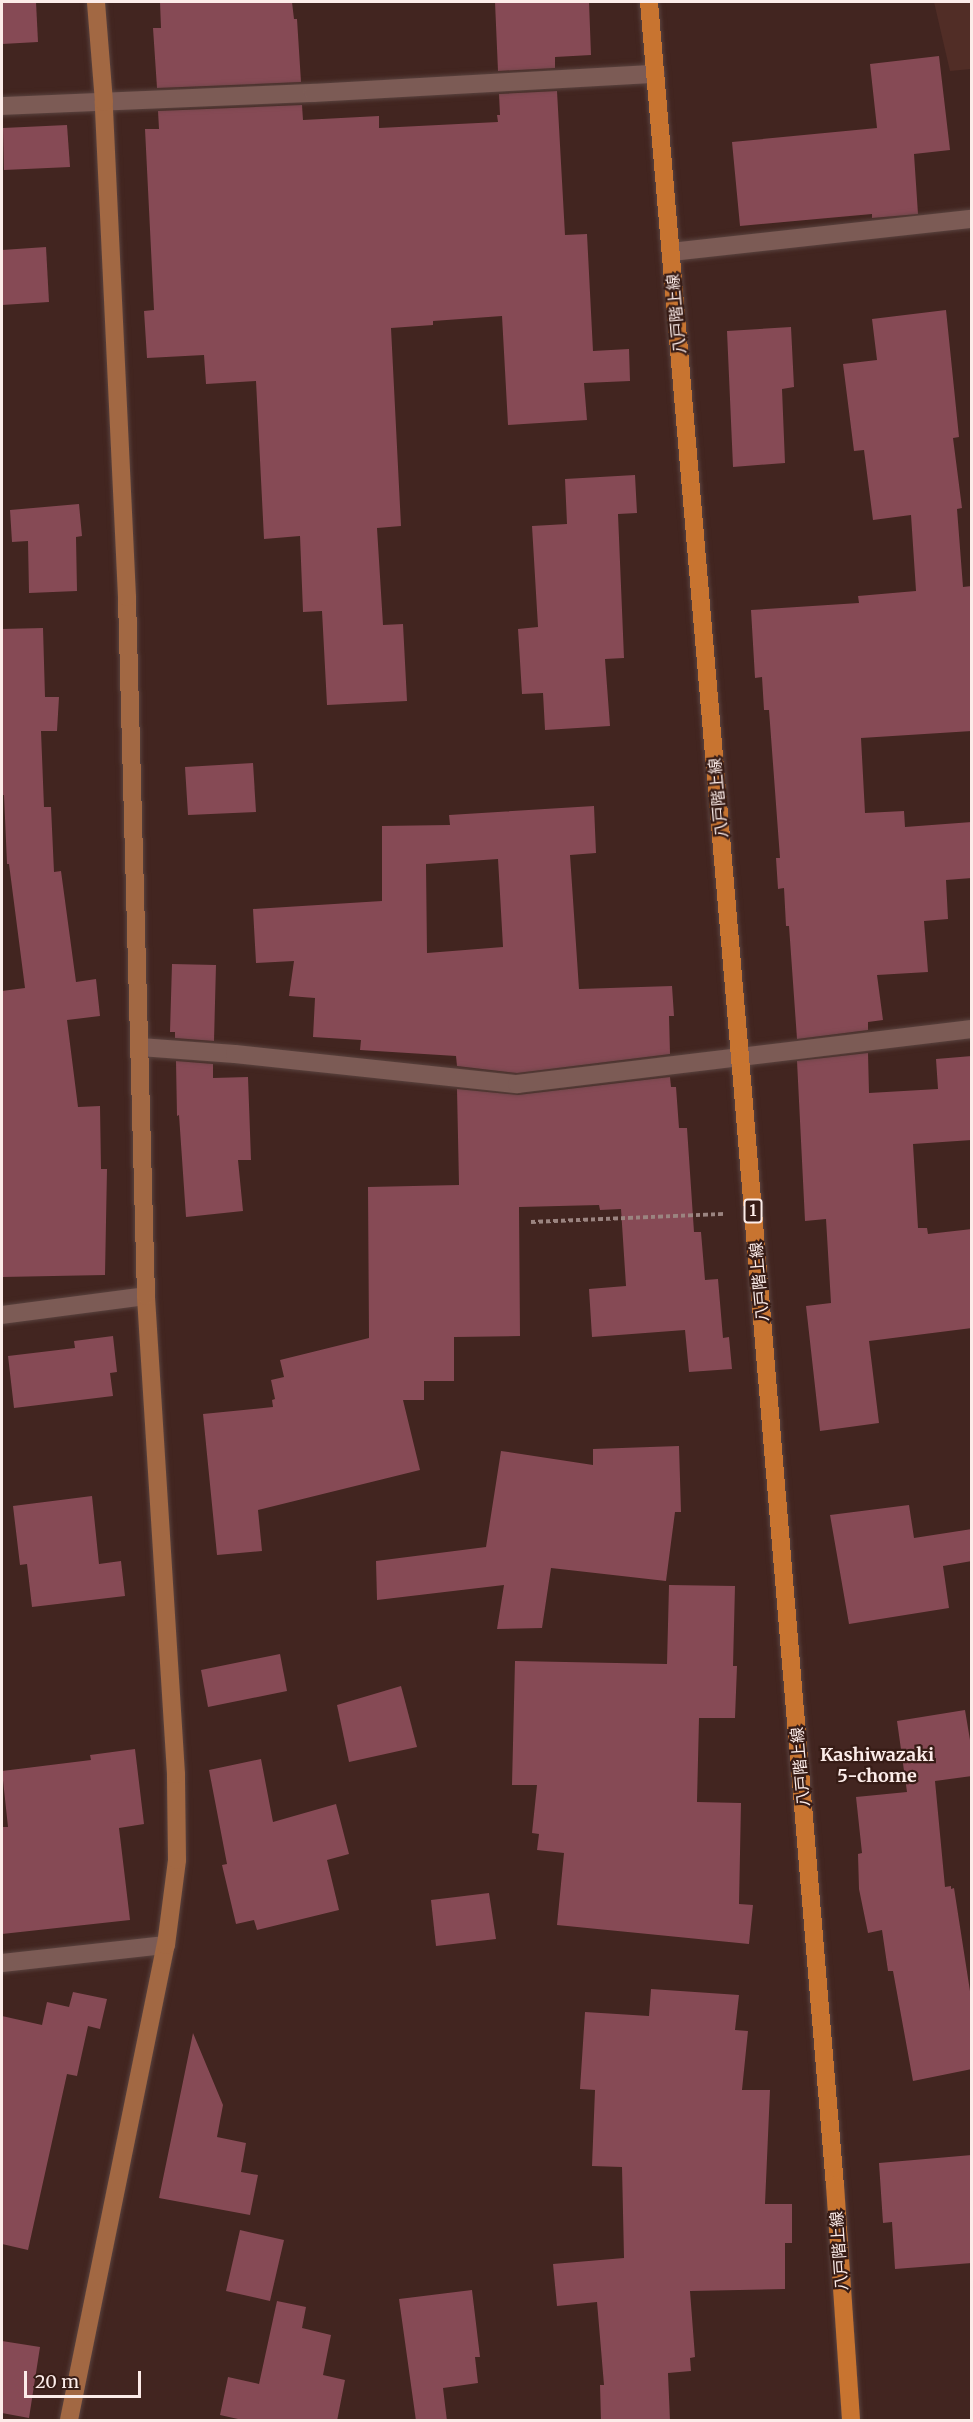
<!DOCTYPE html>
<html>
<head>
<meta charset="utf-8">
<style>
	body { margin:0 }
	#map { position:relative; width:973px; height:2422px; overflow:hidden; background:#422520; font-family:Merriweather,"Noto Sans JP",serif }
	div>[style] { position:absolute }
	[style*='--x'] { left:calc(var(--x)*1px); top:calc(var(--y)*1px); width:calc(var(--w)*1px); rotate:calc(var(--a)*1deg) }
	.built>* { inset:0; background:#512d26 }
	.building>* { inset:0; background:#864a55 }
	.path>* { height:4px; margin-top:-2px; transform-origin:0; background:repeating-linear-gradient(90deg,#9b8480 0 4.5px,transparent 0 7.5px) }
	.roads { filter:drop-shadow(0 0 2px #5a433f) drop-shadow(0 0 2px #5a433f) }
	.lane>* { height:18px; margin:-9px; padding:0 9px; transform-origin:9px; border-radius:9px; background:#7c5b55 }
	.street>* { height:18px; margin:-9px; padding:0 9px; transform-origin:9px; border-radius:9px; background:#7c5b55 }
	.secondary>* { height:18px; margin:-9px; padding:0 9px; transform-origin:9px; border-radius:9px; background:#a26843 }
	.primary>* { height:18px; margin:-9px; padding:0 9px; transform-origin:9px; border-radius:9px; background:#c87430 }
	span { translate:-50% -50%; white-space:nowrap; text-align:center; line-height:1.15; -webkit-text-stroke:4.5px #371c16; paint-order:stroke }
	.shield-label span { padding:2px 4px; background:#371c16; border:2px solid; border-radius:4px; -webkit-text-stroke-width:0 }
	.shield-label { font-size:15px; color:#fcece9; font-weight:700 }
	.street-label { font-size:16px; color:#fcece9 }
	.neighbourhood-label { font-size:18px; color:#fcece9; font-weight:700 }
	.frame { position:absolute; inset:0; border:3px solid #fcece9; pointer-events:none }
	.scale { position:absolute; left:24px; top:2371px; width:117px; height:27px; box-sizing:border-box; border:3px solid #fcece9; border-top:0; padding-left:8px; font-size:18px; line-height:21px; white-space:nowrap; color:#fcece9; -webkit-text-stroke:4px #371c16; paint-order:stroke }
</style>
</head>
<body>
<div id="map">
	<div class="built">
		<div style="clip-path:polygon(934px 2px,971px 2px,971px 69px,950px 71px)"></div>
	</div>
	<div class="building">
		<div style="clip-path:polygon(2px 2px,36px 2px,38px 42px,2px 44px)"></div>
		<div style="clip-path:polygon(160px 2px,292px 2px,294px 19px,297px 19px,301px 82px,157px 88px,153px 28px,161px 28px)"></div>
		<div style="clip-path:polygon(495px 2px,589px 2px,591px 55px,555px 57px,555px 68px,498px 71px)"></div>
		<div style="clip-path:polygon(939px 56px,950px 150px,914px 154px,918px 214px,872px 218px,872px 214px,740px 226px,732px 142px,877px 128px,870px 64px)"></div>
		<div style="clip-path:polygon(557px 91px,565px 235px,587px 234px,593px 351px,629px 349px,630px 381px,584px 383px,587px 420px,508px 425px,502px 316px,433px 321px,433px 325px,391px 328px,401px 526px,377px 528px,383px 625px,403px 624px,407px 701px,327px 705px,322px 611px,303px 612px,300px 536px,264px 539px,256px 381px,206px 384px,204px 355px,147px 358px,144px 311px,154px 310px,145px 129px,159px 129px,158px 111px,302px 105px,303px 120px,379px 116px,379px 128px,498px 122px,497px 115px,500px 115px,499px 94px)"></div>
		<div style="clip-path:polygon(67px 125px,70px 167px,4px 170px,3px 128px)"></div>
		<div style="clip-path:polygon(46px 247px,49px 302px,2px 305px,2px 250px)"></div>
		<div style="clip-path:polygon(946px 310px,959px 437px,953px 438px,962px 508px,957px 509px,963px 587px,972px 586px,972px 731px,861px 738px,865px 813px,904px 811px,905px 827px,972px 822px,972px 878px,946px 880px,948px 919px,924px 921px,928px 972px,877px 975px,883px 1020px,868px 1022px,868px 1030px,797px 1039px,789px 926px,786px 926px,784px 888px,778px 889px,776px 858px,780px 858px,769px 710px,764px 710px,762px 677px,755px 678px,751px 610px,859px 603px,858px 596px,916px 591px,911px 515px,873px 520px,864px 450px,854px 451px,843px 364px,877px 360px,872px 319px)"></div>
		<div style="clip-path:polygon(791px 327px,794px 387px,782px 389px,785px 463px,733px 467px,727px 331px)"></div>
		<div style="clip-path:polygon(635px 475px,637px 513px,618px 514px,624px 658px,605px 659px,610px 726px,545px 730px,543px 693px,522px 694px,518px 629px,538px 627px,532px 526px,567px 524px,565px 479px)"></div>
		<div style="clip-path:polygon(79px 504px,82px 536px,76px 537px,77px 591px,29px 593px,28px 541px,12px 542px,10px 510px)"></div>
		<div style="clip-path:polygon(43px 628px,45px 697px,59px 697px,57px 731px,41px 731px,44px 807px,51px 807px,54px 872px,61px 871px,76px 982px,96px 979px,100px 1016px,67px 1020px,78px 1107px,100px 1106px,101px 1169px,107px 1169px,105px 1275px,2px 1277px,2px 991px,25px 988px,9px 864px,7px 864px,4px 795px,2px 795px,2px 629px)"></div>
		<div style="clip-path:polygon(253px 763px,256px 812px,188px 815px,185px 767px)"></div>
		<div style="clip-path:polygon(evenodd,594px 806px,596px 853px,570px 855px,579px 989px,672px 986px,674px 1016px,669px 1016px,670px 1054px,517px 1073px,457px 1066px,456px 1056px,360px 1050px,361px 1040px,313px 1037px,315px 998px,289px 996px,294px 961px,256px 963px,253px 909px,382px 901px,382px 826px,450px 825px,449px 815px,594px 806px,498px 859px,503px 947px,427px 953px,426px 864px,498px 859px)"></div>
		<div style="clip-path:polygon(172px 964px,216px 965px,214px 1041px,175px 1038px,175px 1032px,170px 1032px)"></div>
		<div style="clip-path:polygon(868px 1053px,869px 1093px,938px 1089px,936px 1059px,972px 1056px,972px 1140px,913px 1144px,918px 1228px,927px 1228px,928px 1234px,972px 1229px,972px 1328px,869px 1341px,879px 1423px,820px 1431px,806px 1306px,831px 1303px,826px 1219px,805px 1221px,797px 1061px)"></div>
		<div style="clip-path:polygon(176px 1061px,213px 1064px,213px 1078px,248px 1077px,251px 1160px,238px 1160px,243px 1211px,186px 1217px,179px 1115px,177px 1116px)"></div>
		<div style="clip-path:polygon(670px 1077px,671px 1087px,676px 1087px,679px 1128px,687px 1128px,694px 1232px,701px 1232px,705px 1280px,718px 1279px,723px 1338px,729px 1337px,732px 1369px,689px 1372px,685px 1330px,592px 1337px,589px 1289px,626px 1286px,621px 1209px,600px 1210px,599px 1205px,519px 1207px,520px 1336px,454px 1337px,454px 1381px,424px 1381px,424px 1400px,403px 1400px,420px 1470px,258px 1510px,262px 1551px,217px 1555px,203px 1414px,273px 1407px,272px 1400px,275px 1399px,271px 1380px,284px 1377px,280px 1360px,369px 1338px,368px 1187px,459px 1185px,457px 1089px,518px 1095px)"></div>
		<div style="clip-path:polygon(113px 1336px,117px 1372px,110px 1373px,113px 1396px,14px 1408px,8px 1356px,75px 1348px,74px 1341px)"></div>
		<div style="clip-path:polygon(679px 1446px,681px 1512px,675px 1512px,666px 1581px,551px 1568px,542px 1628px,497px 1629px,504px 1585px,377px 1600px,376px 1561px,486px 1547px,501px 1451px,593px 1465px,593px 1449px)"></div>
		<div style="clip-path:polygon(92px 1496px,99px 1564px,121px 1561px,125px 1596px,32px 1607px,27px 1564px,20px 1565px,13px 1506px)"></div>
		<div style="clip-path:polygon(909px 1505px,914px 1538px,972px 1529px,972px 1561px,943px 1566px,949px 1608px,849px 1624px,830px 1515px)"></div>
		<div style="clip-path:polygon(669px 1585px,735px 1586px,733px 1666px,737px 1666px,735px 1718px,699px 1718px,697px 1802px,741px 1803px,739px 1904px,753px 1905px,749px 1944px,557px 1925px,564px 1853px,537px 1850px,539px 1834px,532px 1833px,537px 1785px,512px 1785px,515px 1661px,667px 1664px)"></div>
		<div style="clip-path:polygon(280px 1654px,287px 1691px,208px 1707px,201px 1670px)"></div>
		<div style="clip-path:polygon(401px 1686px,417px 1747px,349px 1762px,337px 1705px)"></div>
		<div style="clip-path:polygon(965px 1710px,972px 1752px,972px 1776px,935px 1781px,945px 1887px,951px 1886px,951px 1889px,954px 1888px,972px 2004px,972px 2069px,913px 2081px,893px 1971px,888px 1971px,882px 1930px,868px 1933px,859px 1889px,858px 1854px,862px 1853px,856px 1797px,907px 1792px,897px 1721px)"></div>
		<div style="clip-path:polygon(135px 1749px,144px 1824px,119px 1828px,130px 1920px,2px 1934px,2px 1827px,8px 1827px,2px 1771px,91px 1760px,90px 1755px)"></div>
		<div style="clip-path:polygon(261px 1759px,273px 1822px,336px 1804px,349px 1854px,327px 1860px,339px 1910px,257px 1930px,254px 1920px,236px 1924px,222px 1865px,227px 1864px,209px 1770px)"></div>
		<div style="clip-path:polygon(489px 1893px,496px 1939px,436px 1946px,431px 1900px)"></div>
		<div style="clip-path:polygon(651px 1989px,739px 1995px,735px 2030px,748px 2031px,742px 2090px,770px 2090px,765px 2204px,792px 2204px,792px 2243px,785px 2243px,785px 2289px,690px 2291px,695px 2357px,690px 2358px,691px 2371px,668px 2373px,670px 2421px,601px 2421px,600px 2385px,604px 2385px,597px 2302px,557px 2306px,553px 2264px,624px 2258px,622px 2167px,592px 2166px,595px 2090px,580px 2089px,585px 2012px,649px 2016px)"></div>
		<div style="clip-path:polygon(73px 1992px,107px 1999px,100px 2029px,88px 2026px,77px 2076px,67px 2074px,28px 2250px,2px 2244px,2px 2016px,42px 2025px,47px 2002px,69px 2007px)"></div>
		<div style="clip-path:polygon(193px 2033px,223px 2105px,217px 2137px,246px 2143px,241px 2172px,258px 2175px,250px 2215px,159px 2198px)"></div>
		<div style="clip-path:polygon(972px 2155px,972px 2263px,895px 2269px,892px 2222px,883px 2223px,879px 2163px)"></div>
		<div style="clip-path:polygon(240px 2230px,284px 2240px,270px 2301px,226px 2291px)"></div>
		<div style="clip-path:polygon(472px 2290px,480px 2357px,475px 2357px,478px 2383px,443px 2388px,447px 2421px,416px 2421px,399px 2299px)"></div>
		<div style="clip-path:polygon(277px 2301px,306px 2307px,302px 2328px,331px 2335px,323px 2375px,345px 2380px,337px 2421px,247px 2421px,220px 2415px,228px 2377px,259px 2384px)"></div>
		<div style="clip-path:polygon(2px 2341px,40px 2347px,29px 2418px,2px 2413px)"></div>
	</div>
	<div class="path">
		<div style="--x:531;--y:1222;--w:194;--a:-2.4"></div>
	</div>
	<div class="roads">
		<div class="lane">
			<div style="--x:671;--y:252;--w:303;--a:-6.3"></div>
		</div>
		<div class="street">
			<div style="--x:2;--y:106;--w:311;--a:-2.4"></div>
			<div style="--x:313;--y:93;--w:343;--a:-3.2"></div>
			<div style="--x:140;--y:1047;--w:95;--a:4.2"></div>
			<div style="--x:235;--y:1054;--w:284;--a:6.1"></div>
			<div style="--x:517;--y:1084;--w:458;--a:-6.9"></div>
			<div style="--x:2;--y:1315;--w:145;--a:-7.5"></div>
			<div style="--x:2;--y:1963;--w:165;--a:-6.3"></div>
		</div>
		<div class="secondary">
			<div style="--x:69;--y:2420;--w:485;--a:-78.5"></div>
			<div style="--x:166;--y:1945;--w:86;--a:-82.6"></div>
			<div style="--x:177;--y:1860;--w:86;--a:-90.7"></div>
			<div style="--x:176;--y:1774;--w:479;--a:-93.6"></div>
			<div style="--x:146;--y:1296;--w:699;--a:-91.56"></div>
			<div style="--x:127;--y:597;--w:496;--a:-92.7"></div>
			<div style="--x:104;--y:102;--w:100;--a:-94.6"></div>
		</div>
		<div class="primary">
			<div style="--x:649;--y:2;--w:1059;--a:85.07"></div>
			<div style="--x:740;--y:1057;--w:1132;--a:85.19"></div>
			<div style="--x:835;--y:2185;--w:236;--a:86.1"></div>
		</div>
	</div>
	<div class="shield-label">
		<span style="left:753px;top:1211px">1</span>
	</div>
	<div class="street-label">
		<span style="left:676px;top:314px;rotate:-95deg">八戸階上線</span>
		<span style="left:718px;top:798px;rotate:-95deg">八戸階上線</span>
		<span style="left:759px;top:1282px;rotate:-95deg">八戸階上線</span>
		<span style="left:800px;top:1767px;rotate:-95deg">八戸階上線</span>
		<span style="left:839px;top:2251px;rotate:-94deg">八戸階上線</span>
	</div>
	<div class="neighbourhood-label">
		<span style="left:877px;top:1766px">Kashiwazaki<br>5-chome</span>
	</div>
	<div class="frame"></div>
	<div class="scale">20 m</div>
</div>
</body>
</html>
